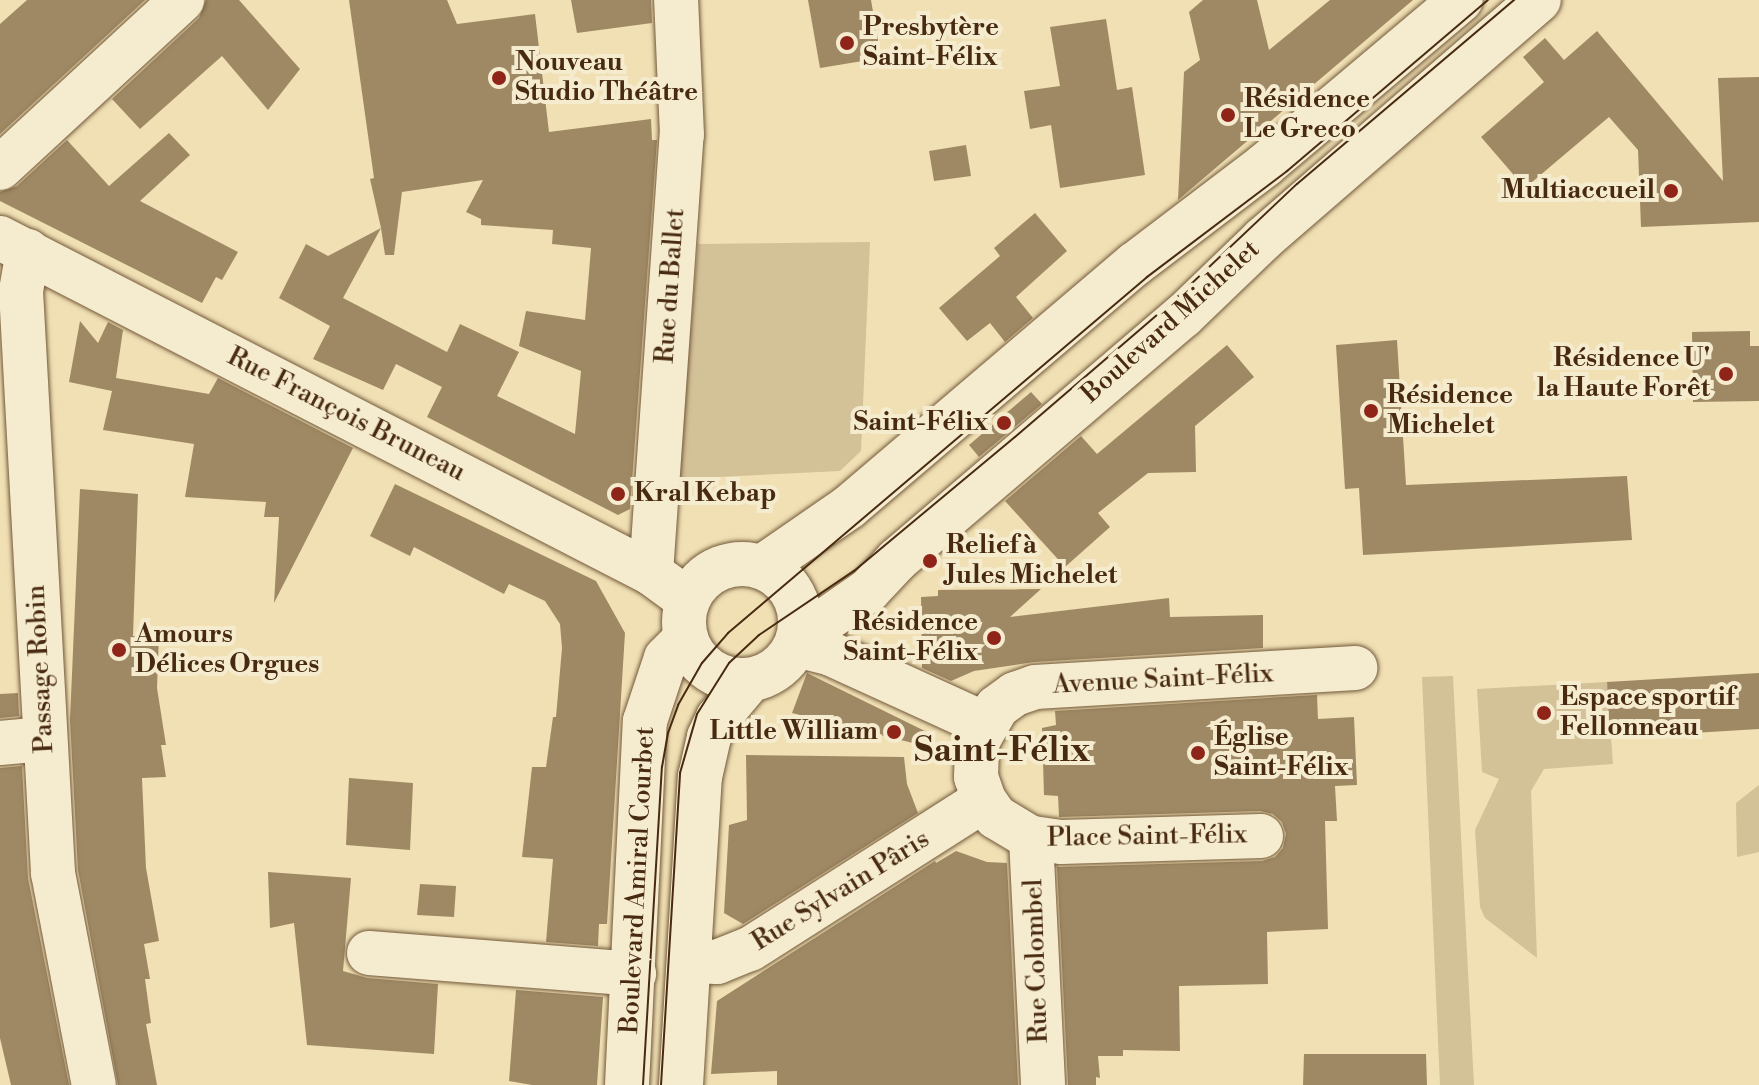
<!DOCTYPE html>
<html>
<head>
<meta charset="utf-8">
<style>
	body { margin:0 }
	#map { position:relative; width:1759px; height:1085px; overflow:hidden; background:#f0e0b4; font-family:"Libre Bodoni",serif }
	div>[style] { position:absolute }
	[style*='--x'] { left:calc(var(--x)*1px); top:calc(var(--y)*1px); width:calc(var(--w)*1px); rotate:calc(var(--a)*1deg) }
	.green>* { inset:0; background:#d3c198 }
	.building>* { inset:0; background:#9f8965 }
	.roads { filter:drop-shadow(0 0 2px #725839) drop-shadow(0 0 2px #725839) }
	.minor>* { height:44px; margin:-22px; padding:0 22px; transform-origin:22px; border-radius:22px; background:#f5ebce }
	.minor>.ring { margin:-22px; padding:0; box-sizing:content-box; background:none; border:44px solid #f5ebce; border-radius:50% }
	.tram>* { height:2px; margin:-1px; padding:0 1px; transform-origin:1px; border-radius:1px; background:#482a10 }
	.dots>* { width:22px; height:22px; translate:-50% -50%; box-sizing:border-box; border:4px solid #f5ebce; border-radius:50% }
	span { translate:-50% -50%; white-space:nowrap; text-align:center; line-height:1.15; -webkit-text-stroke:8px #f5ebce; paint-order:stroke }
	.poi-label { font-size:26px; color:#482a10; font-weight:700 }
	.left { translate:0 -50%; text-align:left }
	.right { translate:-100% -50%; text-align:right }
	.street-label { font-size:26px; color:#482a10 }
	.district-label { font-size:34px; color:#482a10; font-weight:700 }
</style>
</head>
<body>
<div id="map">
	<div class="green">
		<div style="clip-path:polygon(870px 242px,861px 451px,840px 471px,678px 479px,698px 244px)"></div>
		<div style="clip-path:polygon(1453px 676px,1464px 895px,1474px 1085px,1440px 1085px,1422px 677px)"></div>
		<div style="clip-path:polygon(1607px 682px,1613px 764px,1544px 769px,1531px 791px,1537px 958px,1485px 918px,1480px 907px,1475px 830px,1499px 779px,1482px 772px,1477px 689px)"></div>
		<div style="clip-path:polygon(1759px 785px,1759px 852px,1737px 857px,1736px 803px)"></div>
	</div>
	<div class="building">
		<div style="clip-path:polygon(27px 0,145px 0,0 134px,0 24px)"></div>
		<div style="clip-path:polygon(206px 0,239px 0,300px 69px,268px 110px,222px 56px,140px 129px,112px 99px,199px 18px)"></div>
		<div style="clip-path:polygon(evenodd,349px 0,447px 0,457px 24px,535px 14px,549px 132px,651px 119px,652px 140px,657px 140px,630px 509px,618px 515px,427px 417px,442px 387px,396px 364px,383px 390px,313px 359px,330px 326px,279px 298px,306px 244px,328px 256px,381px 228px,370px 179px,374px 178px,349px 0,483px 180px,466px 212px,481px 219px,481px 225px,553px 230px,552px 244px,591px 248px,585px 320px,526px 311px,519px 346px,581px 371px,575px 434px,497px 396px,519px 352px,460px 324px,447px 352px,343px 298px,381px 228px,385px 255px,394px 255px,402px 192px,483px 180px)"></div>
		<div style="clip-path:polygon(571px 0,651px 0,652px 23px,577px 33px)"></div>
		<div style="clip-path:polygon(808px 0,871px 0,881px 58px,820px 68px)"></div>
		<div style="clip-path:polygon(1203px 0,1257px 0,1269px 50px,1330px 0,1413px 0,1178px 200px,1184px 72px,1200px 60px,1189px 12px)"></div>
		<div style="clip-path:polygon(1106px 19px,1117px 90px,1132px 87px,1145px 175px,1060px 188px,1051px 125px,1030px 129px,1024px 91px,1060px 86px,1050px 27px)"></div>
		<div style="clip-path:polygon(1597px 31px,1723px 181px,1718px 78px,1759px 77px,1759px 222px,1641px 227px,1638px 150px,1609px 117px,1525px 188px,1481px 137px,1544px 82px,1523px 57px,1545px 38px,1564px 60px)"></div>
		<div style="clip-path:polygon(169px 133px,190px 155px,140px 201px,238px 252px,222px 280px,216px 277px,202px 303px,0 201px,0 192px,17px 186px,67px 140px,109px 186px)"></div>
		<div style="clip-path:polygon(966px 145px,971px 176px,934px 181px,929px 151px)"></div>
		<div style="clip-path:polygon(1035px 213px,1067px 251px,1016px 297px,1033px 318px,1005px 342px,990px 323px,967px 341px,939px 308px,1000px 256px,994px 248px)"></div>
		<div style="clip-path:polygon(80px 321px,98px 343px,108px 322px,123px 330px,116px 378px,209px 394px,218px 378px,353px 448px,274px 603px,279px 517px,264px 517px,266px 502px,185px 497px,194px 444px,103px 430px,112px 391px,69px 382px)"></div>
		<div style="clip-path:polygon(1750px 331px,1750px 346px,1759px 346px,1759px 401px,1693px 402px,1692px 332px)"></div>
		<div style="clip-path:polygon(1397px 340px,1406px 485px,1627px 476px,1632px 540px,1363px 555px,1359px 488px,1345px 489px,1336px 345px)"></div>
		<div style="clip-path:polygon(1227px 345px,1254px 377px,1195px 426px,1196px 472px,1148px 473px,1098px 513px,1110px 527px,1065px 567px,1005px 501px,1081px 436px,1097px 454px)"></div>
		<div style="clip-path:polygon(1031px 392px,1042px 404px,979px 457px,969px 445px)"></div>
		<div style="clip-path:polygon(395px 484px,596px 581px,625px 633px,607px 924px,599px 924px,598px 946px,546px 942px,553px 859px,522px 857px,532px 767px,546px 767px,553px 717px,556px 717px,562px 648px,560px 624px,545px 601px,509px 584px,504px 594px,414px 547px,410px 556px,370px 536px)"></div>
		<div style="clip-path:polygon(80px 489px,138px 494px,133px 636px,159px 635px,157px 688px,166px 745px,161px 745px,166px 777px,142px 778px,146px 868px,159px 941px,144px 944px,150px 979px,145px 979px,151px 1023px,146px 1024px,157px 1085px,118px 1085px,78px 870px,70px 720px)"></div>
		<div style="clip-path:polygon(1041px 589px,1010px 617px,1169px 598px,1170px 617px,1263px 615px,1263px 648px,1034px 662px,974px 671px,951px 681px,922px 668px,921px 597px,938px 596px,938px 590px)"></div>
		<div style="clip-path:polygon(807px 673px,933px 735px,929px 747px,792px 713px)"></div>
		<div style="clip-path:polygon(1759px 673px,1759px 729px,1610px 738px,1607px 682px)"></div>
		<div style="clip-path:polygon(18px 693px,19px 716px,0 718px,0 694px)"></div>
		<div style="clip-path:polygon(1317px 695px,1318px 719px,1354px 717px,1357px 785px,1335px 786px,1337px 821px,1325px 821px,1328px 929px,1267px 932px,1268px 984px,1179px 986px,1180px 1051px,1123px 1050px,1123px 1056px,1098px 1056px,1100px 1078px,1096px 1077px,1096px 1085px,1068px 1085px,1057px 867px,1262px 861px,1275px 857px,1283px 848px,1286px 834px,1282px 822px,1273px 814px,1260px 811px,1059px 817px,1058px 796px,1044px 795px,1042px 728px,1056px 725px,1055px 711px)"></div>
		<div style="clip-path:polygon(746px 755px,904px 757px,907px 784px,918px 813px,743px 924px,724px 913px,729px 825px,747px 820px)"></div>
		<div style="clip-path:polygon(22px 766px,28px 878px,69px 1085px,11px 1085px,0 1038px,0 768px)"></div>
		<div style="clip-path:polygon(349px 778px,413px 783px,410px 850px,346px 845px)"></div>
		<div style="clip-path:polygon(956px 851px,987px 862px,1007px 863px,1018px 1085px,777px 1085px,777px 1071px,711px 1074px,717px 1001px,935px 861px,936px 863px)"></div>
		<div style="clip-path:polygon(268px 872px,351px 878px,343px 971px,367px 978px,438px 984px,434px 1054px,307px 1045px,294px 923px,270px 928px)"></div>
		<div style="clip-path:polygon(420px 884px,456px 886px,454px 917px,417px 915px)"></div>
		<div style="clip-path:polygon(516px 990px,603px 997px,597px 1085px,532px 1085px,509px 1081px)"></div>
		<div style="clip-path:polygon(1304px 1054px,1426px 1054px,1427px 1085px,1303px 1085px)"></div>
	</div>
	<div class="roads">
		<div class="minor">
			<div style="--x:0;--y:168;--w:248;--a:-42.7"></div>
			<div style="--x:0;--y:238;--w:732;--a:27.23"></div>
			<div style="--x:651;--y:573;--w:46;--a:36.1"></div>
			<div style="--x:28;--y:251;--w:41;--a:99.9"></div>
			<div style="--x:21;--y:291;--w:583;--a:86.85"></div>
			<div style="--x:53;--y:873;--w:216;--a:79.1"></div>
			<div class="ring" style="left:684px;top:564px;width:72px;height:72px"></div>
			<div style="--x:762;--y:567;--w:106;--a:-34.6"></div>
			<div style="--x:849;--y:507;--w:375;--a:-40.4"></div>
			<div style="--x:1135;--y:264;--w:163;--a:-37.3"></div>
			<div style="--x:1265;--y:165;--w:256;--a:-40.1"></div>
			<div style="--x:651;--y:573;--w:439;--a:-86"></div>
			<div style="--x:682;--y:135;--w:135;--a:-92.5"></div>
			<div style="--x:798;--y:639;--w:86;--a:-34.6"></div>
			<div style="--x:869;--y:590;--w:41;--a:-47"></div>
			<div style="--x:897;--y:560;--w:376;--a:-40.5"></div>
			<div style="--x:1183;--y:316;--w:111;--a:-43.9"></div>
			<div style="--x:1263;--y:239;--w:365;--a:-40.9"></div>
			<div style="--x:796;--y:645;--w:34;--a:14"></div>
			<div style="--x:829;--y:653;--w:171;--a:24.5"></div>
			<div style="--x:0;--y:743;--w:45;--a:-5.1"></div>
			<div style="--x:1261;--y:836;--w:200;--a:178.3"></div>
			<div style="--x:1061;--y:842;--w:30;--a:-172"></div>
			<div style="--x:1031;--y:838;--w:41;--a:-149"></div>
			<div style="--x:996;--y:817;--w:21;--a:-125"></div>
			<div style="--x:984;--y:800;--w:24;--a:-109"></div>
			<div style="--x:976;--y:777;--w:35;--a:-88"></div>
			<div style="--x:977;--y:742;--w:40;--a:-60.3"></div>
			<div style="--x:997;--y:707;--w:22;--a:-36"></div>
			<div style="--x:1015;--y:694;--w:21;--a:-19"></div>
			<div style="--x:1035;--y:687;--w:321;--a:-3.4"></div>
			<div style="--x:1031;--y:838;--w:247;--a:87.2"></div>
			<div style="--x:369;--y:953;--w:266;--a:4.5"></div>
			<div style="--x:691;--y:961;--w:26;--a:2"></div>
			<div style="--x:717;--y:962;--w:35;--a:-22"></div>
			<div style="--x:750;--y:949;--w:277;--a:-32.5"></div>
			<div style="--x:627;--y:1085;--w:364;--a:-87.2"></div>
			<div style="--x:645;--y:721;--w:66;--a:-71.6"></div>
			<div style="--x:666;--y:658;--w:28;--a:-45"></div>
			<div style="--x:681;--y:1085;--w:309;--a:-86.5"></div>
			<div style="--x:700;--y:777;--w:41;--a:-77.3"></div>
			<div style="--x:709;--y:737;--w:21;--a:-65"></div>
			<div style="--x:718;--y:718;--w:50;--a:-49.9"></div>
		</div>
	</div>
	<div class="tram">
		<div style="--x:643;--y:1085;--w:319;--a:-86.6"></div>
		<div style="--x:662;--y:767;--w:35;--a:-80"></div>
		<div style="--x:668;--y:733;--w:30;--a:-70"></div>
		<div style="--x:678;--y:705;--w:48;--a:-60.3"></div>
		<div style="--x:702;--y:663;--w:40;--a:-49"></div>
		<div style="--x:728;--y:633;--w:550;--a:-40.35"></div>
		<div style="--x:1147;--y:277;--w:176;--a:-37.1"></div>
		<div style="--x:1287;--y:171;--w:264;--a:-40.4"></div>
		<div style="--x:661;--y:1085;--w:313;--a:-86.5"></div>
		<div style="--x:680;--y:773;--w:61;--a:-73.9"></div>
		<div style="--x:697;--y:714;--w:60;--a:-57.9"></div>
		<div style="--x:729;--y:663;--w:41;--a:-43"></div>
		<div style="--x:759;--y:635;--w:115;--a:-34"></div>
		<div style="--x:854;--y:571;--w:209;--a:-39.8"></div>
		<div style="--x:1015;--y:437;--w:206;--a:-40.7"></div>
		<div style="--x:1171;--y:303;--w:173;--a:-43.4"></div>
		<div style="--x:1297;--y:184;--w:285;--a:-40.3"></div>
	</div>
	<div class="dots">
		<div style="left:847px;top:43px;background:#8f2418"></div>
		<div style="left:499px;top:78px;background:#8f2418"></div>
		<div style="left:1228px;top:115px;background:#8f2418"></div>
		<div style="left:1671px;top:191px;background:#8f2418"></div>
		<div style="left:1726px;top:374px;background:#8f2418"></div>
		<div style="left:1371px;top:411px;background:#8f2418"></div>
		<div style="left:1004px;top:423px;background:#8f2418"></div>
		<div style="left:618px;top:494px;background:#8f2418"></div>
		<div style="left:930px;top:561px;background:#8f2418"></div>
		<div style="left:994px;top:638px;background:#8f2418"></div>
		<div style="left:119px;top:650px;background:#8f2418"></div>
		<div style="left:1544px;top:713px;background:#8f2418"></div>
		<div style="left:894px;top:732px;background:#8f2418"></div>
		<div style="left:1198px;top:753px;background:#8f2418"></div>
	</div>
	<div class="poi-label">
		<span class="left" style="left:863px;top:43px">Presbytère<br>Saint-Félix</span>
		<span class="left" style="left:515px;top:78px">Nouveau<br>Studio Théâtre</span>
		<span class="left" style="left:1244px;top:115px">Résidence<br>Le Greco</span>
		<span class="right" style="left:1655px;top:191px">Multiaccueil</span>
		<span class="right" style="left:1710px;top:374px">Résidence U'<br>la Haute Forêt</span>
		<span class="left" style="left:1387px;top:411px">Résidence<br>Michelet</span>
		<span class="right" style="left:988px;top:423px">Saint-Félix</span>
		<span class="left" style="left:634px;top:494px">Kral Kebap</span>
		<span class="left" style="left:946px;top:561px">Relief à<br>Jules Michelet</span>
		<span class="right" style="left:978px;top:638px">Résidence<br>Saint-Félix</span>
		<span class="left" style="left:135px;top:650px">Amours<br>Délices Orgues</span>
		<span class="left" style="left:1560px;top:713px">Espace sportif<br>Fellonneau</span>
		<span class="right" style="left:878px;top:732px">Little William</span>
		<span class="left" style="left:1214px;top:753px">Église<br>Saint-Félix</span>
	</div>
	<div class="street-label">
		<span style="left:671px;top:286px;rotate:-86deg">Rue du Ballet</span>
		<span style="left:1171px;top:322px;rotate:-42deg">Boulevard Michelet</span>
		<span style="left:346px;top:415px;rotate:27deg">Rue François Bruneau</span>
		<span style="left:41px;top:669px;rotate:-93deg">Passage Robin</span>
		<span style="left:1163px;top:680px;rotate:-3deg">Avenue Saint-Félix</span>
		<span style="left:1147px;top:837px;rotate:-1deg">Place Saint-Félix</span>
		<span style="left:638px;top:880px;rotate:-87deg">Boulevard Amiral Courbet</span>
		<span style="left:841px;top:891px;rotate:-32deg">Rue Sylvain Pâris</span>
		<span style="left:1037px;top:961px;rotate:-92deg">Rue Colombel</span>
	</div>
	<div class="district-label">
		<span style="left:1002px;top:752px">Saint-Félix</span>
	</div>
</div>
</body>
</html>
